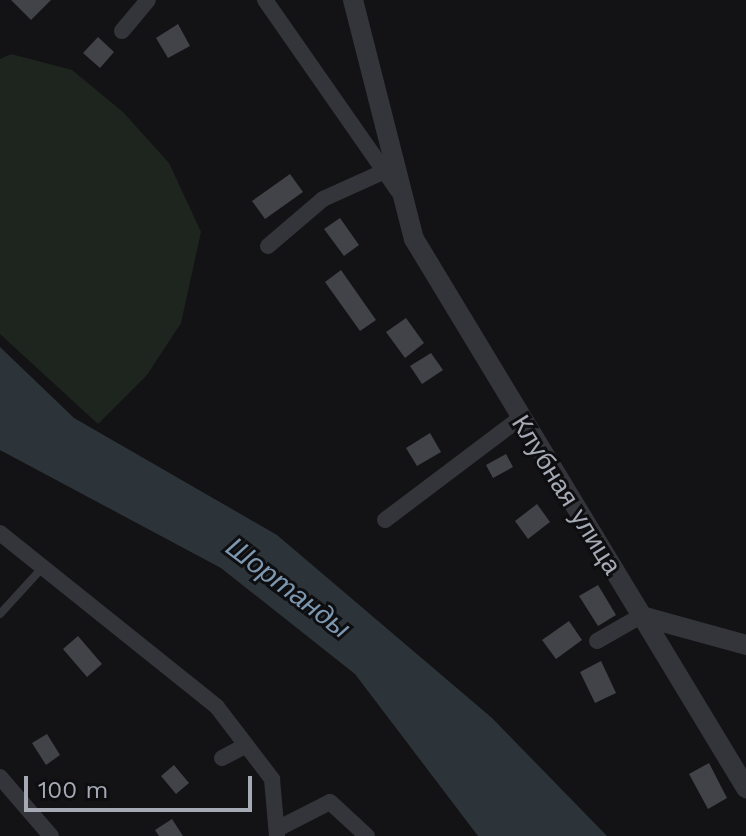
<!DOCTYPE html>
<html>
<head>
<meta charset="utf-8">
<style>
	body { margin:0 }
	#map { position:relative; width:746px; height:836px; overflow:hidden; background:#131315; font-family:"Work Sans",sans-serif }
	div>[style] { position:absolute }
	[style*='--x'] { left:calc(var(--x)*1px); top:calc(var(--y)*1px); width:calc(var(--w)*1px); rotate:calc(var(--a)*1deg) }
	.green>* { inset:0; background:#1e251f }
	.water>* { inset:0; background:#2c343a }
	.building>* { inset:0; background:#424348 }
	.service>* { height:8px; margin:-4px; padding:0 4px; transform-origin:4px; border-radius:4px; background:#34353a }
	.minor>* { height:16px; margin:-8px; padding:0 8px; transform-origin:8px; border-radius:8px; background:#34353a }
	.tertiary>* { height:20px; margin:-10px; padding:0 10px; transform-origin:10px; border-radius:10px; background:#34353a }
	span { translate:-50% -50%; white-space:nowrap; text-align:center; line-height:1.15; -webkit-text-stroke:6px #0e0e10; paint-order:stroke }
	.street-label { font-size:26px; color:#a5aab5 }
	.water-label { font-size:28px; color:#7c97b0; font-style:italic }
	.scale { position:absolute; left:24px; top:776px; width:228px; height:36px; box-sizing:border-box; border:4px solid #a5aab5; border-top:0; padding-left:10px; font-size:24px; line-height:28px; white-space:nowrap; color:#a5aab5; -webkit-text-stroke:6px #0e0e10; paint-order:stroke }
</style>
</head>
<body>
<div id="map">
	<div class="green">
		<div style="clip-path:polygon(11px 54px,72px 70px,123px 112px,169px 163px,201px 232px,181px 323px,147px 375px,98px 424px,0 334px,0 59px)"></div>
	</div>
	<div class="water">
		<div style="clip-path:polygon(0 347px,74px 418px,277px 535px,492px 718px,607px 836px,478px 836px,355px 674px,221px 568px,0 450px)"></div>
	</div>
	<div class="building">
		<div style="clip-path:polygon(11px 0,51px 0,31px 20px)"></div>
		<div style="clip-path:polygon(178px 24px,190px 46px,168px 58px,156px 38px)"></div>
		<div style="clip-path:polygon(98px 37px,114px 52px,100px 68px,83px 53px)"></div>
		<div style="clip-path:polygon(290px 174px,303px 192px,265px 219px,252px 201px)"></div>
		<div style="clip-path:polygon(340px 218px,359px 245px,344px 256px,324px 229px)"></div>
		<div style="clip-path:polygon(341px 270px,376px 320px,360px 331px,325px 282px)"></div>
		<div style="clip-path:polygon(406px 318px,424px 343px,405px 358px,386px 332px)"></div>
		<div style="clip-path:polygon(431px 353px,443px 370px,422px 384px,410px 366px)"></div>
		<div style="clip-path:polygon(430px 433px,441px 452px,417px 466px,406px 448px)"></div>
		<div style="clip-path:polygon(506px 454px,513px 467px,493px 478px,486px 465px)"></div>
		<div style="clip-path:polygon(537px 504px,550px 522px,528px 539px,515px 521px)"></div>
		<div style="clip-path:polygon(598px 585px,616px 615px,598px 626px,579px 596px)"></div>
		<div style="clip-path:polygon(569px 621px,582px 640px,556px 659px,542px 640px)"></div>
		<div style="clip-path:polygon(78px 636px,102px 664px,87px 677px,63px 649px)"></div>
		<div style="clip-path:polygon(601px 661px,616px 693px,595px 703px,580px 672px)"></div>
		<div style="clip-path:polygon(47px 734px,60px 755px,46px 765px,32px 743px)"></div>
		<div style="clip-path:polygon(709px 763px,727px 798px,708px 809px,689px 774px)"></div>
		<div style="clip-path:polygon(174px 765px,189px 783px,176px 794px,161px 776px)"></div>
		<div style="clip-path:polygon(172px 819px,183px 836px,159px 836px,155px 830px)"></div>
	</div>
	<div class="service">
		<div style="--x:0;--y:614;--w:64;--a:-47.5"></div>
	</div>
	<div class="minor">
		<div style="--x:265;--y:0;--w:233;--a:55.1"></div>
		<div style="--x:122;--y:31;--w:40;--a:-50"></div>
		<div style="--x:268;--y:246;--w:72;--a:-40.5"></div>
		<div style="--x:323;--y:199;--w:68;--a:-24.3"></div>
		<div style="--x:385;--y:520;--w:168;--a:-37"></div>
		<div style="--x:0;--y:533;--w:278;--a:38.7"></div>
		<div style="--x:217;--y:707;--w:91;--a:52.6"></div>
		<div style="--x:272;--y:779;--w:57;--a:85"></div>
		<div style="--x:597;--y:641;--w:51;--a:-29.6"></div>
		<div style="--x:222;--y:758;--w:27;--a:-28"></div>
		<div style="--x:0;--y:777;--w:78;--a:49.2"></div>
		<div style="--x:279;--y:828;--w:57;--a:-27"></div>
		<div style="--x:330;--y:802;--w:50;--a:42.6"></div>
	</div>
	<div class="tertiary">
		<div style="--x:353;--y:0;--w:247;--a:75.7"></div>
		<div style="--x:414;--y:239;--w:642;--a:58.84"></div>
		<div style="--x:641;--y:616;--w:109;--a:15.4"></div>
	</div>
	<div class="street-label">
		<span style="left:566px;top:495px;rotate:58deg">Клубная улица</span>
	</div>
	<div class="water-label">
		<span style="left:288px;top:588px;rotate:37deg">Шортанды</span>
	</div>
	<div class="scale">100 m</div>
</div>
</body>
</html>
